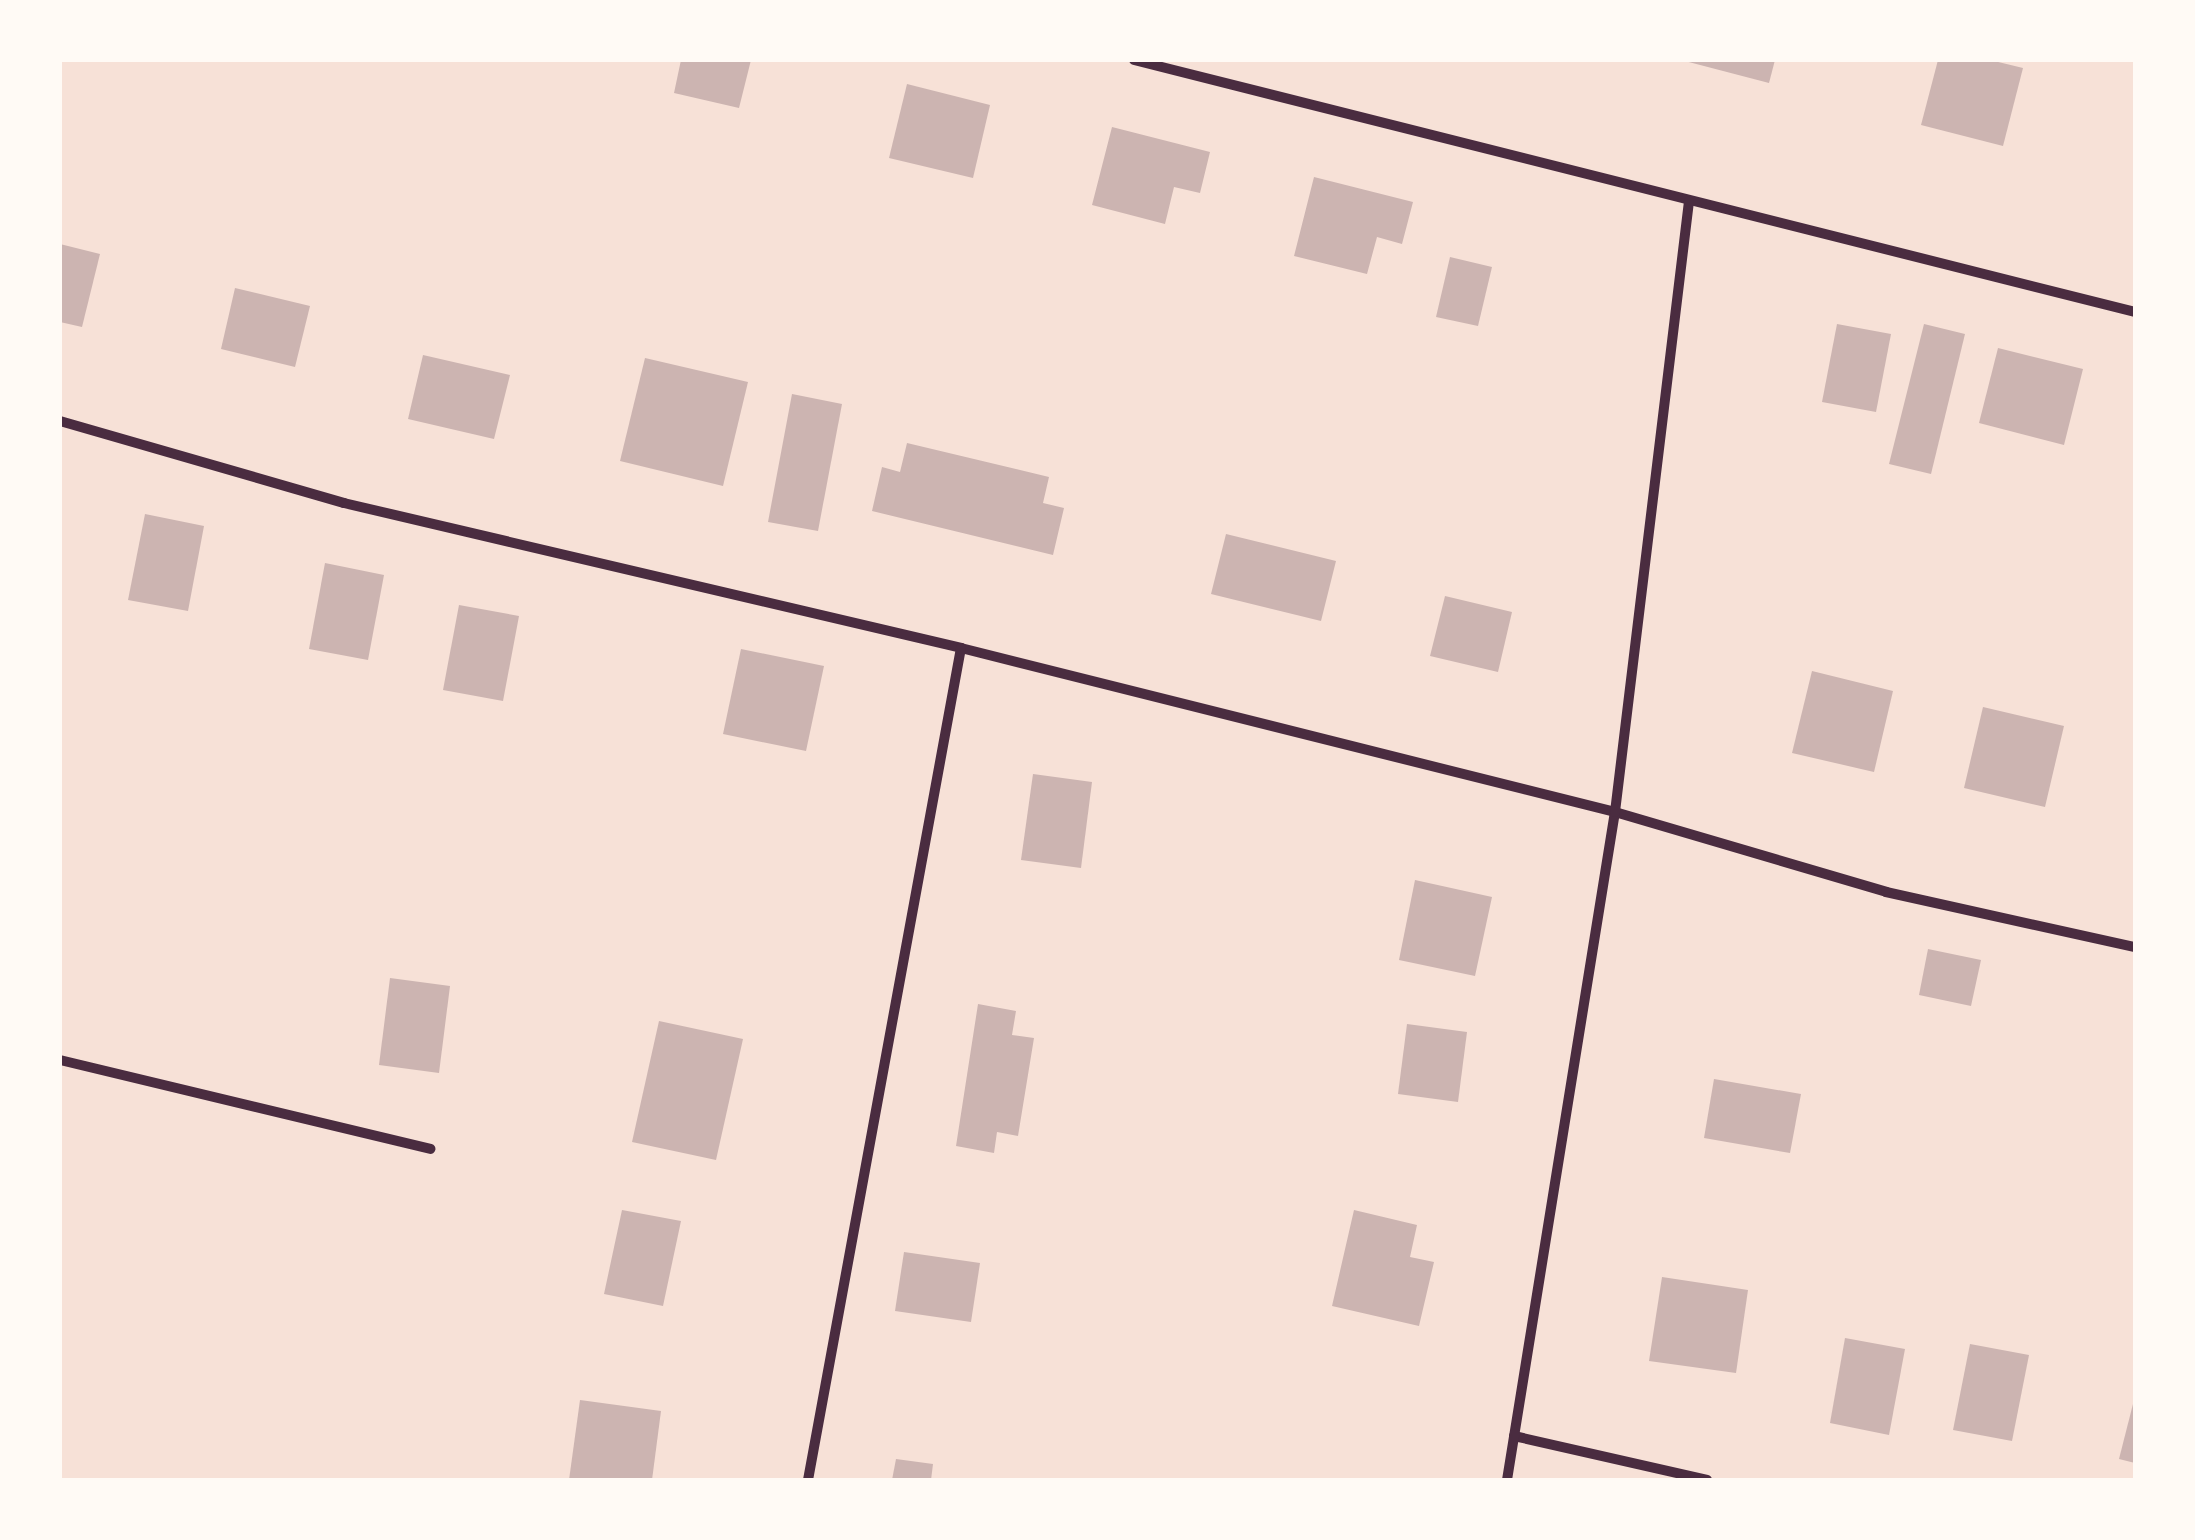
<!DOCTYPE html>
<html>
<head>
<meta charset="utf-8">
<style>
	body { margin:0 }
	#map { position:relative; width:2195px; height:1540px; overflow:hidden; background:#f7e1d7; font-family:Manrope,sans-serif }
	div>[style] { position:absolute }
	[style*='--x'] { left:calc(var(--x)*1px); top:calc(var(--y)*1px); width:calc(var(--w)*1px); rotate:calc(var(--a)*1deg) }
	.building>* { inset:0; background:#ccb4b1 }
	.minor>* { height:10px; margin:-5px; padding:0 5px; transform-origin:5px; border-radius:5px; background:#4a2c40 }
	span { translate:-50% -50%; white-space:nowrap; text-align:center; line-height:1.15; -webkit-text-stroke:10px #fffaf5; paint-order:stroke }
	.frame { position:absolute; inset:0; border:62px solid #fffaf5; pointer-events:none }
</style>
</head>
<body>
<div id="map">
	<div class="building">
		<div style="clip-path:polygon(681px 60px,751px 60px,739px 108px,674px 93px)"></div>
		<div style="clip-path:polygon(1681px 60px,1775px 60px,1769px 83px)"></div>
		<div style="clip-path:polygon(1938px 60px,1990px 60px,2023px 68px,2003px 146px,1921px 125px)"></div>
		<div style="clip-path:polygon(907px 84px,990px 105px,973px 178px,889px 158px)"></div>
		<div style="clip-path:polygon(1112px 127px,1210px 152px,1200px 193px,1174px 187px,1165px 224px,1092px 205px)"></div>
		<div style="clip-path:polygon(1314px 177px,1413px 202px,1402px 244px,1377px 237px,1367px 274px,1294px 256px)"></div>
		<div style="clip-path:polygon(60px 244px,100px 254px,82px 327px,60px 322px)"></div>
		<div style="clip-path:polygon(1450px 257px,1492px 267px,1478px 326px,1436px 317px)"></div>
		<div style="clip-path:polygon(235px 288px,310px 306px,295px 367px,221px 349px)"></div>
		<div style="clip-path:polygon(1837px 324px,1891px 334px,1876px 412px,1822px 402px)"></div>
		<div style="clip-path:polygon(1924px 324px,1965px 334px,1931px 474px,1889px 464px)"></div>
		<div style="clip-path:polygon(1998px 348px,2083px 369px,2064px 445px,1979px 423px)"></div>
		<div style="clip-path:polygon(423px 355px,510px 375px,494px 439px,408px 419px)"></div>
		<div style="clip-path:polygon(645px 358px,748px 382px,723px 486px,620px 461px)"></div>
		<div style="clip-path:polygon(792px 394px,842px 404px,818px 531px,768px 522px)"></div>
		<div style="clip-path:polygon(907px 443px,1049px 477px,1043px 503px,1064px 508px,1053px 555px,872px 511px,882px 467px,900px 472px)"></div>
		<div style="clip-path:polygon(145px 514px,204px 526px,188px 611px,128px 600px)"></div>
		<div style="clip-path:polygon(1226px 534px,1336px 561px,1321px 621px,1211px 594px)"></div>
		<div style="clip-path:polygon(325px 563px,384px 575px,368px 660px,309px 649px)"></div>
		<div style="clip-path:polygon(1445px 596px,1512px 612px,1498px 672px,1430px 656px)"></div>
		<div style="clip-path:polygon(459px 605px,519px 616px,503px 701px,443px 690px)"></div>
		<div style="clip-path:polygon(741px 649px,824px 666px,806px 751px,723px 734px)"></div>
		<div style="clip-path:polygon(1812px 671px,1893px 691px,1874px 772px,1792px 753px)"></div>
		<div style="clip-path:polygon(1983px 707px,2064px 726px,2045px 807px,1964px 788px)"></div>
		<div style="clip-path:polygon(1033px 774px,1092px 782px,1081px 868px,1021px 860px)"></div>
		<div style="clip-path:polygon(1415px 880px,1492px 897px,1475px 976px,1399px 960px)"></div>
		<div style="clip-path:polygon(1928px 949px,1981px 960px,1971px 1006px,1919px 995px)"></div>
		<div style="clip-path:polygon(390px 978px,450px 986px,439px 1073px,379px 1065px)"></div>
		<div style="clip-path:polygon(978px 1004px,1016px 1011px,1012px 1035px,1034px 1038px,1018px 1136px,997px 1132px,994px 1153px,956px 1146px)"></div>
		<div style="clip-path:polygon(659px 1021px,743px 1039px,716px 1160px,632px 1142px)"></div>
		<div style="clip-path:polygon(1407px 1024px,1467px 1032px,1458px 1102px,1398px 1094px)"></div>
		<div style="clip-path:polygon(1714px 1079px,1801px 1094px,1790px 1153px,1704px 1138px)"></div>
		<div style="clip-path:polygon(622px 1210px,681px 1221px,663px 1306px,604px 1294px)"></div>
		<div style="clip-path:polygon(1354px 1210px,1417px 1225px,1410px 1257px,1434px 1262px,1419px 1326px,1332px 1306px)"></div>
		<div style="clip-path:polygon(904px 1252px,980px 1263px,971px 1322px,895px 1311px)"></div>
		<div style="clip-path:polygon(1662px 1277px,1748px 1290px,1736px 1373px,1649px 1361px)"></div>
		<div style="clip-path:polygon(1845px 1338px,1905px 1349px,1889px 1435px,1830px 1423px)"></div>
		<div style="clip-path:polygon(1970px 1344px,2029px 1355px,2012px 1441px,1953px 1430px)"></div>
		<div style="clip-path:polygon(580px 1400px,661px 1411px,652px 1480px,569px 1480px)"></div>
		<div style="clip-path:polygon(2134px 1400px,2135px 1400px,2135px 1463px,2119px 1459px)"></div>
		<div style="clip-path:polygon(896px 1459px,933px 1464px,931px 1480px,892px 1480px)"></div>
	</div>
	<div class="minor">
		<div style="--x:1134;--y:60;--w:1032;--a:14.13"></div>
		<div style="--x:60;--y:421;--w:296;--a:16.1"></div>
		<div style="--x:344;--y:503;--w:634;--a:13.22"></div>
		<div style="--x:961;--y:648;--w:674;--a:14.08"></div>
		<div style="--x:1615;--y:812;--w:283;--a:16.4"></div>
		<div style="--x:1886;--y:892;--w:255;--a:12.5"></div>
		<div style="--x:60;--y:1060;--w:381;--a:13.5"></div>
		<div style="--x:1514;--y:1436;--w:198;--a:12.8"></div>
		<div style="--x:808;--y:1480;--w:846;--a:-79.58"></div>
		<div style="--x:1507;--y:1480;--w:677;--a:-80.82"></div>
		<div style="--x:1615;--y:812;--w:615;--a:-83.09"></div>
	</div>
	<div class="frame"></div>
</div>
</body>
</html>
